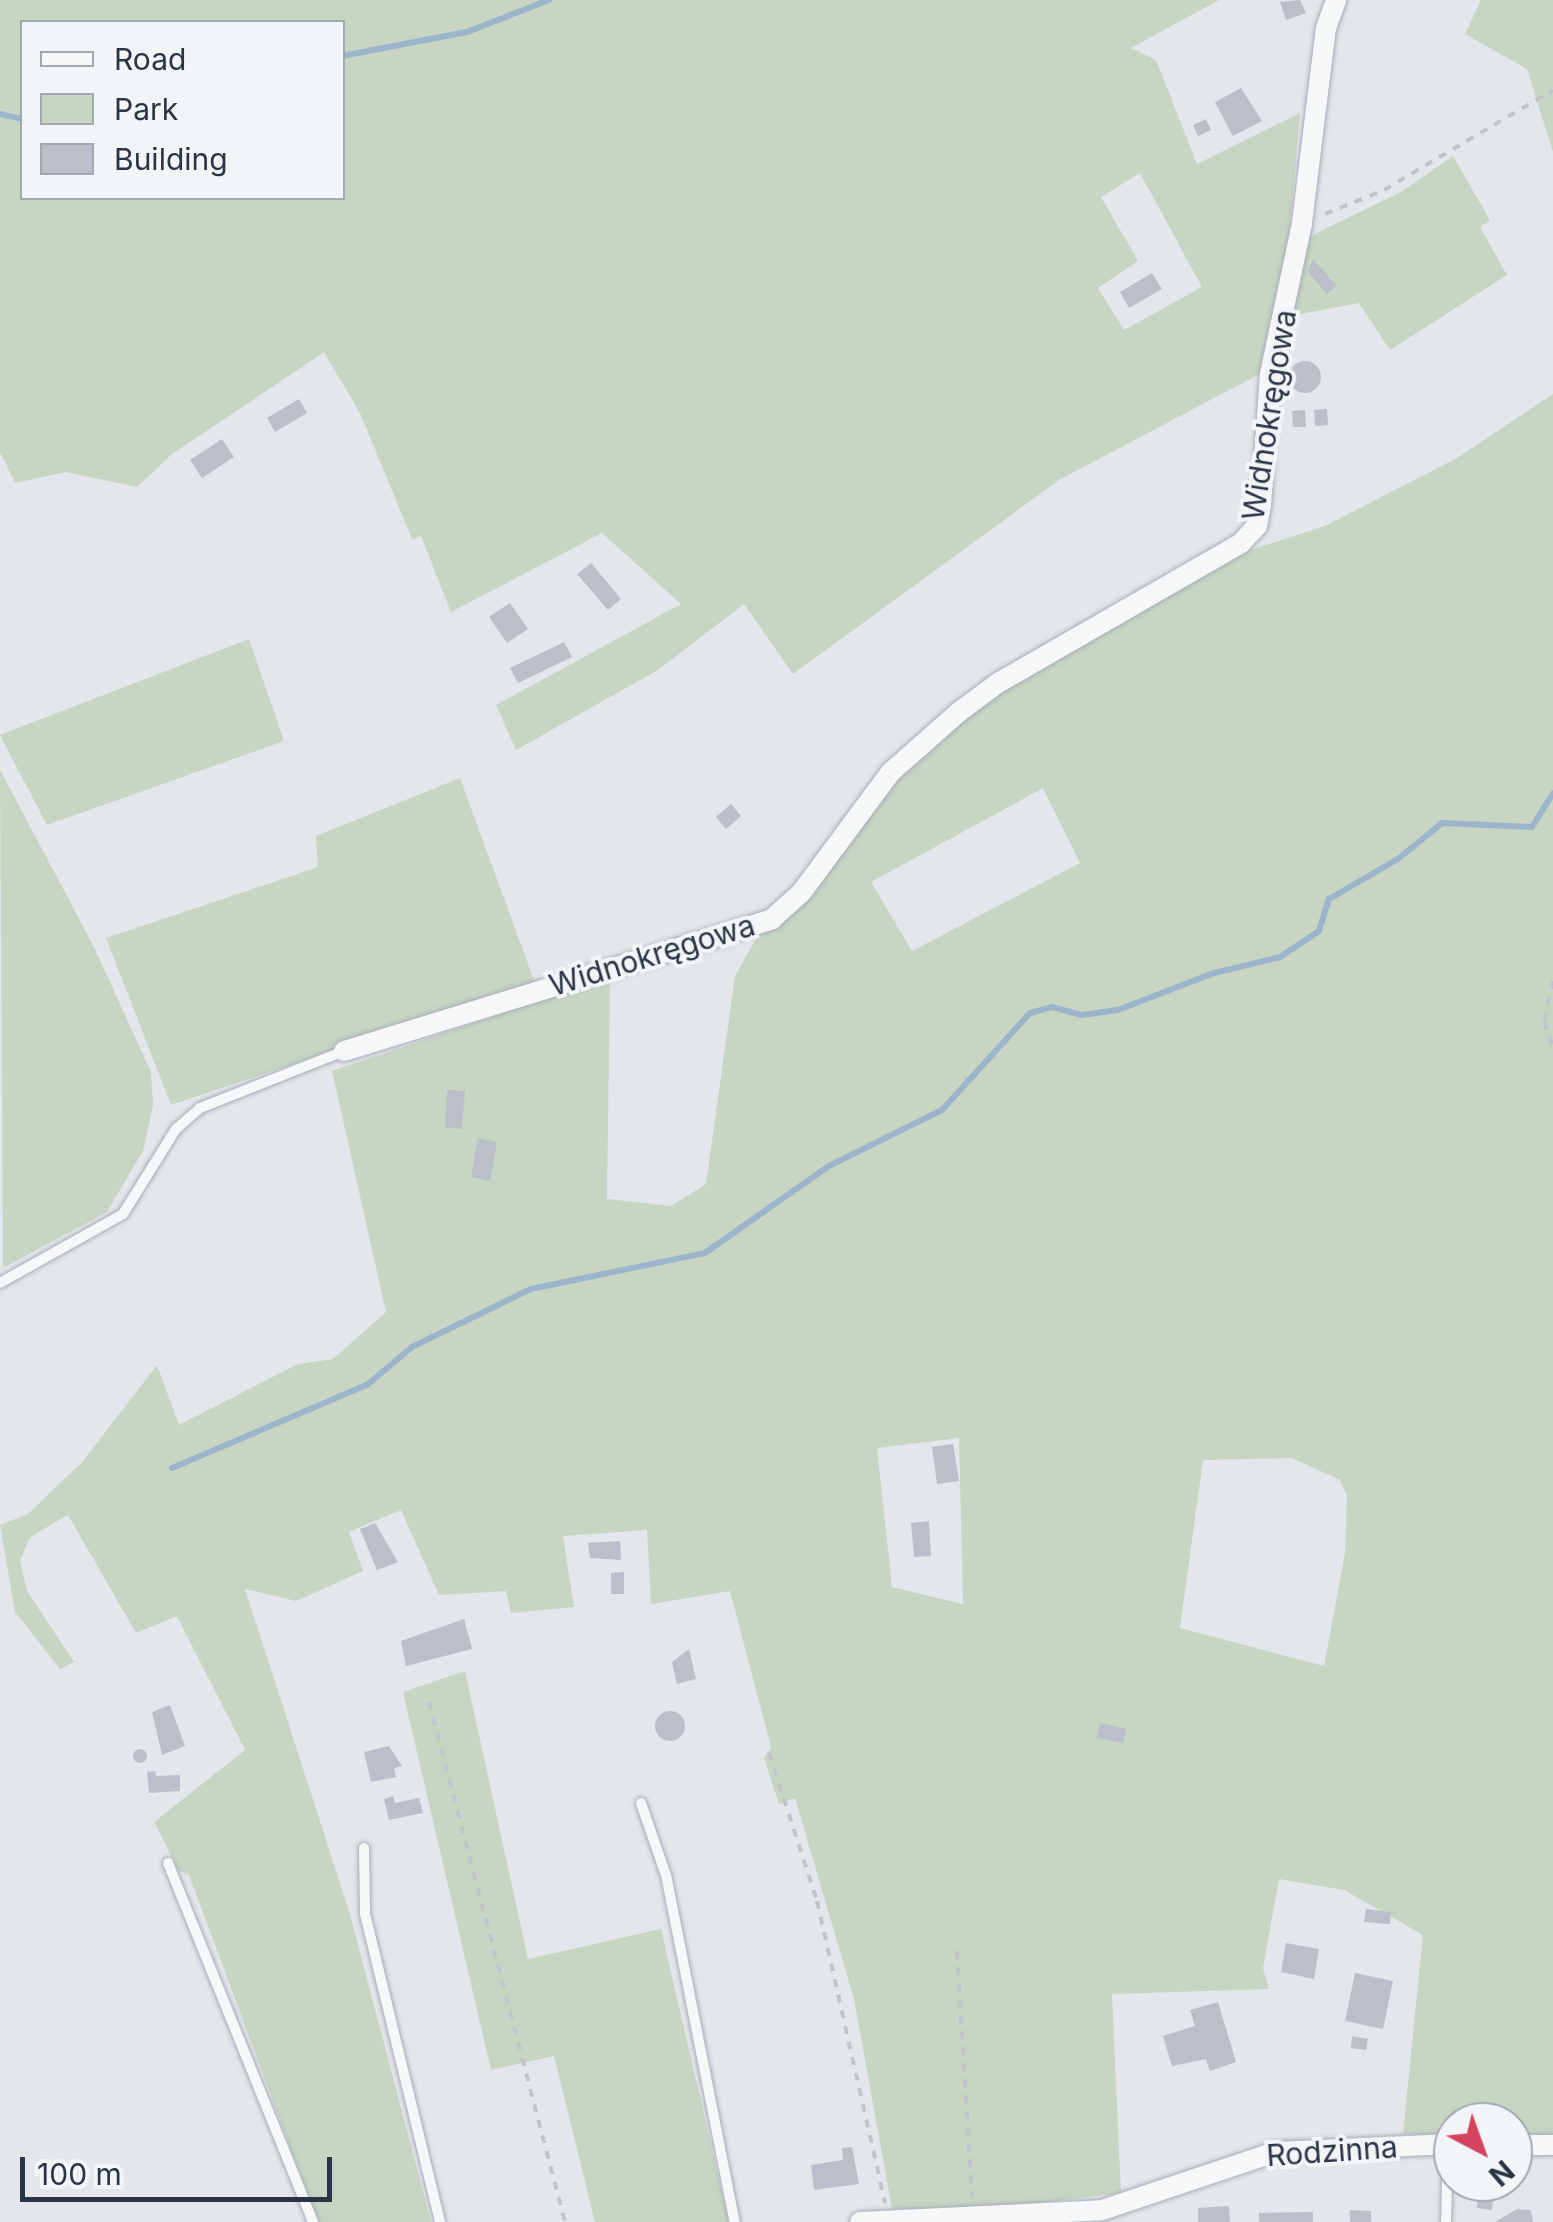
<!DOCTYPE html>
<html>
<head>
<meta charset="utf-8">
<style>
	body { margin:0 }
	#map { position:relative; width:1553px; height:2222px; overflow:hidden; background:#e3e6eb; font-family:Inter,sans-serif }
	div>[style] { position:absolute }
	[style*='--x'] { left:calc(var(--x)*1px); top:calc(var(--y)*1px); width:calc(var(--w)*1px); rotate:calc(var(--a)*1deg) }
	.green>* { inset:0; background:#c8d5c3 }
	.stream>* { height:6px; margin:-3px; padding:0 3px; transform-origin:3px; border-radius:3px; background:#9db5cc }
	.building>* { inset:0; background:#babfc9 }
	.round { border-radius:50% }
	.path>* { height:4px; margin-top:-2px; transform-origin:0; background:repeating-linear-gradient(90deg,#c1c4ca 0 8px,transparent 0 16px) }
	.roads { filter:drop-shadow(0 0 2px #a8adb6) drop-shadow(0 0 2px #a8adb6) }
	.service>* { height:10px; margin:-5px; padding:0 5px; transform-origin:5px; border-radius:5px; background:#f6f7f9 }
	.minor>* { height:20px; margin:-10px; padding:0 10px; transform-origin:10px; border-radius:10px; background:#f6f7f9 }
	span { translate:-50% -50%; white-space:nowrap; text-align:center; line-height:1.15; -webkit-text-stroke:8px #f2f5f8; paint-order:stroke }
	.street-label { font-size:30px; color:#2a3444 }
	.legend { position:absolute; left:20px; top:20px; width:325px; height:180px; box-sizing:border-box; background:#f2f5f8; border:2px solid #a2a8b0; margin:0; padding:12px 18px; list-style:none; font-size:30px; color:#2a3444 }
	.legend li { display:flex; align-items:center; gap:20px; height:50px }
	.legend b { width:50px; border:2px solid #a2a8b0 }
	.north { position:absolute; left:1433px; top:2102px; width:100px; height:100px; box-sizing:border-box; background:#f2f5f8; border:2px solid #a2a8b0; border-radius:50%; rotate:139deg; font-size:28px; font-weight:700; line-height:40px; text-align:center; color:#2a3444 }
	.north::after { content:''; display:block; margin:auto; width:35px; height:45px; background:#d3455e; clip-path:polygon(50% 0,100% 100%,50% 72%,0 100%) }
	.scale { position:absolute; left:20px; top:2157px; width:312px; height:45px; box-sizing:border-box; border:5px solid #2a3444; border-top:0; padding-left:12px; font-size:30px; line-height:35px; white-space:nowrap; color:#2a3444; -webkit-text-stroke:8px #f2f5f8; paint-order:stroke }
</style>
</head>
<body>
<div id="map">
	<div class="green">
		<div style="clip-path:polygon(evenodd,0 0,1219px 0,1131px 48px,1156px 60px,1197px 164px,1300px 113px,1288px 247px,1401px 192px,1453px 156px,1490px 220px,1480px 227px,1507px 275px,1390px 350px,1359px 303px,1269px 320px,1269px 369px,1059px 480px,793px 674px,744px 604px,658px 670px,516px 750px,496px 705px,681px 604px,602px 533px,451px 612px,421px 536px,412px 539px,360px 413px,324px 352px,172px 454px,137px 487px,66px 472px,15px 483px,0 452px,0 0,22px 22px,342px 22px,342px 198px,22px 198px,22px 22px,0 0,1140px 173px,1202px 287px,1124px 330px,1098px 288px,1138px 261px,1101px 197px,1140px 173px)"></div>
		<div style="clip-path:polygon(1481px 0,1553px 0,1553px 152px,1527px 69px,1465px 34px)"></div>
		<div style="clip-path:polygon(evenodd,1553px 394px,1553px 2134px,1513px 2135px,1513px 2122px,1453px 2122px,1453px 2135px,1403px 2134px,1423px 1935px,1344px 1890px,1279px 1879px,1263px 1968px,1269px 1989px,1112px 1994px,1121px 2193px,996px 2208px,892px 2209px,854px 1999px,795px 1798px,779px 1804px,764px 1758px,771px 1747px,730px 1591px,651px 1604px,647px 1530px,563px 1536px,574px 1607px,511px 1613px,506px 1591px,439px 1595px,401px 1510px,349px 1532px,363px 1571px,296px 1601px,245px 1589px,350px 1914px,431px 2222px,318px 2222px,189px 1875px,179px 1871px,154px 1822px,245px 1750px,177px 1616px,136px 1633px,68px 1515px,30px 1537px,20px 1561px,27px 1591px,74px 1662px,60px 1669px,15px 1612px,0 1525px,28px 1514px,83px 1461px,157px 1365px,179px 1425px,298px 1364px,333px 1359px,386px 1312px,332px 1071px,610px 977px,607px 1199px,671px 1206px,706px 1184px,735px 976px,764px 925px,884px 788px,991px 695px,1219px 560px,1325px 526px,1457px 458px,1553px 394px,1043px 788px,1080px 863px,912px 951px,871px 882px,1043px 788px,1553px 394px,959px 1438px,963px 1604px,962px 1604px,892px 1587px,877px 1448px,959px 1438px,1553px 394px,1292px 1458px,1340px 1480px,1347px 1496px,1345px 1553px,1324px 1666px,1180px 1628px,1203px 1460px,1292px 1458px)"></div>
		<div style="clip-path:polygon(249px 639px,284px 741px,47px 825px,0 735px)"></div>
		<div style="clip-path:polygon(0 770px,93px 945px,151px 1072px,153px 1106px,143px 1151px,107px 1212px,3px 1268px)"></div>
		<div style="clip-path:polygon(460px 778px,535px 983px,171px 1105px,106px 938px,318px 867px,316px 836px)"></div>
		<div style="clip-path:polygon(465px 1671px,528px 1959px,661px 1929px,729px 2222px,595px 2222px,554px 2056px,491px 2070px,403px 1692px)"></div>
	</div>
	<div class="stream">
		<div style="--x:342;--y:56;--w:127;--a:-10.9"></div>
		<div style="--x:467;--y:32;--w:88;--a:-21.3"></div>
		<div style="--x:0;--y:114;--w:23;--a:13"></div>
		<div style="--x:172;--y:1468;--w:212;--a:-23.1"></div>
		<div style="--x:367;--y:1385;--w:59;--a:-40.2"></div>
		<div style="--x:412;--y:1347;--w:132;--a:-26"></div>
		<div style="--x:531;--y:1289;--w:178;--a:-11.7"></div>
		<div style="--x:705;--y:1253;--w:151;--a:-35.1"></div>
		<div style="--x:829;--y:1166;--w:126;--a:-26.4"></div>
		<div style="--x:942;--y:1110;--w:131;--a:-47.8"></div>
		<div style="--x:1030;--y:1013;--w:23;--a:-15"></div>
		<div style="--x:1052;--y:1007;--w:31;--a:15"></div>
		<div style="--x:1082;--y:1015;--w:36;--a:-8"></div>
		<div style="--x:1118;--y:1010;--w:103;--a:-21.1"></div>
		<div style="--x:1214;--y:973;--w:68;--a:-13.6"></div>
		<div style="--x:1280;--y:957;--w:47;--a:-33.7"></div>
		<div style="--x:1319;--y:931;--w:34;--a:-73"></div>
		<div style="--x:1329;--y:899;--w:80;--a:-30.1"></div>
		<div style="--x:1398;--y:859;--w:57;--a:-39.3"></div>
		<div style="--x:1442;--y:823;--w:90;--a:2.5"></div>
		<div style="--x:1532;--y:827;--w:40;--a:-58"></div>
	</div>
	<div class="building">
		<div style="clip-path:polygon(1300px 0,1306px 13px,1286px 20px,1280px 2px)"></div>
		<div style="clip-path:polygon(1241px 88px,1262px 121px,1233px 136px,1215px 102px)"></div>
		<div style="clip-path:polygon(1206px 119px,1211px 130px,1198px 136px,1193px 125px)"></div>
		<div style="clip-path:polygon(1313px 259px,1337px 286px,1327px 294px,1308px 272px)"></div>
		<div style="clip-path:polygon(1152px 273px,1162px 289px,1129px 308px,1120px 292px)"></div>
		<div class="round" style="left:1289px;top:361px;width:32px;height:32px"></div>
		<div style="clip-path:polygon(299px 399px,307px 413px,275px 432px,267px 418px)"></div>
		<div style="clip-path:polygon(1327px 409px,1328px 425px,1315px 426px,1314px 410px)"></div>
		<div style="clip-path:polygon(1305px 410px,1306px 427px,1293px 427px,1292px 411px)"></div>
		<div style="clip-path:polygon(222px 439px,234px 457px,202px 478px,190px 460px)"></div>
		<div style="clip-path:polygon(591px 563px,621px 599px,608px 610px,577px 574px)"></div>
		<div style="clip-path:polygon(510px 603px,528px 629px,507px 643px,489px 617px)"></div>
		<div style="clip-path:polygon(564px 642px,572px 657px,518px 683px,510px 668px)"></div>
		<div style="clip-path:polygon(731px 804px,741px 816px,726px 829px,716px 817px)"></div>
		<div style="clip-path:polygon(447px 1090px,465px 1091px,462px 1129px,445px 1127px)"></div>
		<div style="clip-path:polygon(478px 1138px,497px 1142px,490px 1181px,471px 1177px)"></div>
		<div style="clip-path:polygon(953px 1444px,959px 1481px,937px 1484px,932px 1447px)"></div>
		<div style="clip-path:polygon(929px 1521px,931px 1556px,914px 1557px,911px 1523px)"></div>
		<div style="clip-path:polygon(375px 1523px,398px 1562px,377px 1570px,360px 1529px)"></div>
		<div style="clip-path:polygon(620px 1541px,621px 1560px,590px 1558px,588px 1543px)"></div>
		<div style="clip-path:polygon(624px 1572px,624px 1594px,611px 1594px,611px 1573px)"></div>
		<div style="clip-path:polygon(464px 1619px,472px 1649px,406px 1666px,401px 1641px)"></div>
		<div style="clip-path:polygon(689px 1649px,696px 1679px,677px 1684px,672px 1662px)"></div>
		<div style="clip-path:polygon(170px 1705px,185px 1746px,162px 1755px,152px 1712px)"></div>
		<div class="round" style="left:655px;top:1711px;width:30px;height:30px"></div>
		<div style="clip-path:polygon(1100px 1723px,1126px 1729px,1123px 1743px,1097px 1738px)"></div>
		<div style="clip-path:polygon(389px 1746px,402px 1766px,394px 1768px,396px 1777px,371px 1782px,364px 1752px)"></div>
		<div class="round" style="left:133px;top:1749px;width:14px;height:14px"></div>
		<div style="clip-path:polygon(155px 1771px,156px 1776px,180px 1775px,180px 1791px,149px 1793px,147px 1772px)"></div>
		<div style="clip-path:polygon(393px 1796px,395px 1803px,419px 1798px,423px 1813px,389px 1820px,384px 1799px)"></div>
		<div style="clip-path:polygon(1366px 1909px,1391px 1912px,1390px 1924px,1364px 1922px)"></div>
		<div style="clip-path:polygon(1286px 1943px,1319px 1949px,1314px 1979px,1281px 1972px)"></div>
		<div style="clip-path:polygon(1355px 1973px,1393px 1981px,1383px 2029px,1345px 2021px)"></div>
		<div style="clip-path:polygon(1218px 2002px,1236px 2062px,1210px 2071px,1206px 2059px,1172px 2066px,1163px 2036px,1195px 2026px,1190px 2010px)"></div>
		<div style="clip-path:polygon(1352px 2036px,1368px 2039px,1366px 2050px,1351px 2048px)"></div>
		<div style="clip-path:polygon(852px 2147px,859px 2184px,814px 2190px,811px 2165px,843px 2160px,842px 2148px)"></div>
		<div style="clip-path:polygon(1478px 2196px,1493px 2197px,1492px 2210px,1477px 2208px)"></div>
		<div style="clip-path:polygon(1229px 2206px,1230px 2222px,1198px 2222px,1198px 2208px)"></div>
		<div style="clip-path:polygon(1517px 2209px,1531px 2210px,1533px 2222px,1495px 2222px)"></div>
		<div style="clip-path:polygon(1350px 2210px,1371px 2211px,1371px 2222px,1350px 2222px)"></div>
		<div style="clip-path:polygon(1313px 2212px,1313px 2222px,1259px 2222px,1259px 2213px)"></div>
	</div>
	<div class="path">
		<div style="--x:1325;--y:214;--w:64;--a:-22.1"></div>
		<div style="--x:1384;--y:190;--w:196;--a:-30.6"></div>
		<div style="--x:1553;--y:981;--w:42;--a:102.4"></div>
		<div style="--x:1544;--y:1022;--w:27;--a:70"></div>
		<div style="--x:429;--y:1702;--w:537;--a:75.34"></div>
		<div style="--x:769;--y:1753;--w:156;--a:72"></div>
		<div style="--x:817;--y:1901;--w:310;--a:77.3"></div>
		<div style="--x:957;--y:1951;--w:246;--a:86.5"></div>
	</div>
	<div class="roads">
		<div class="service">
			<div style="--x:0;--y:1283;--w:141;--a:-29.3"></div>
			<div style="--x:123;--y:1214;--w:100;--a:-58.1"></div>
			<div style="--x:176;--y:1129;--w:32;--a:-41"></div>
			<div style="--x:200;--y:1108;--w:155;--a:-21.6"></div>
			<div style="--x:641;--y:1803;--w:76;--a:70.9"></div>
			<div style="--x:666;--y:1875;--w:354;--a:78.8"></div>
			<div style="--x:364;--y:1848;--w:66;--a:89.1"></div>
			<div style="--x:365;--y:1914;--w:317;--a:76.3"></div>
			<div style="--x:168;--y:1863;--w:387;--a:68"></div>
			<div style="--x:1446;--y:2222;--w:78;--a:-88.5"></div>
		</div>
		<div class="minor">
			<div style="--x:344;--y:1051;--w:448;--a:-17.1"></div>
			<div style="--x:772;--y:919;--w:39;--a:-42"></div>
			<div style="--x:801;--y:893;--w:151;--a:-53.4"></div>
			<div style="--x:891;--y:772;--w:91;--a:-41.4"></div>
			<div style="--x:959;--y:712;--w:49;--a:-36.6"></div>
			<div style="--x:998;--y:683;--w:280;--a:-29.9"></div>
			<div style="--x:1241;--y:543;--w:23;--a:-47"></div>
			<div style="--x:1257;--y:526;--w:21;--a:-79"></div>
			<div style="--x:1261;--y:505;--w:131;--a:-86.1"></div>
			<div style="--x:1270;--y:374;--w:154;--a:-78"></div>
			<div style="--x:1302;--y:223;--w:196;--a:-83"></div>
			<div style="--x:1326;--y:28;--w:30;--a:-70"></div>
			<div style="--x:1513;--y:2145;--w:40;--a:0"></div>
			<div style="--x:860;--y:2222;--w:242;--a:-2.8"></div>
			<div style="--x:1102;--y:2210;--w:182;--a:-18.5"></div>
			<div style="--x:1275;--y:2152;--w:178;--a:-2.6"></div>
		</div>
	</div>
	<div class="street-label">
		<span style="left:1269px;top:415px;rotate:-81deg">Widnokręgowa</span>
		<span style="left:652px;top:955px;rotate:-17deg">Widnokręgowa</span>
		<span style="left:1332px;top:2151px;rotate:-4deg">Rodzinna</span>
	</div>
	<ul class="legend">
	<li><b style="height:12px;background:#f6f7f9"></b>Road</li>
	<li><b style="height:28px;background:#c8d5c3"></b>Park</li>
	<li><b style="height:28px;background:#babfc9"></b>Building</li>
	</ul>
	<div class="north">N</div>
	<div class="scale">100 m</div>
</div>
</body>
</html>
